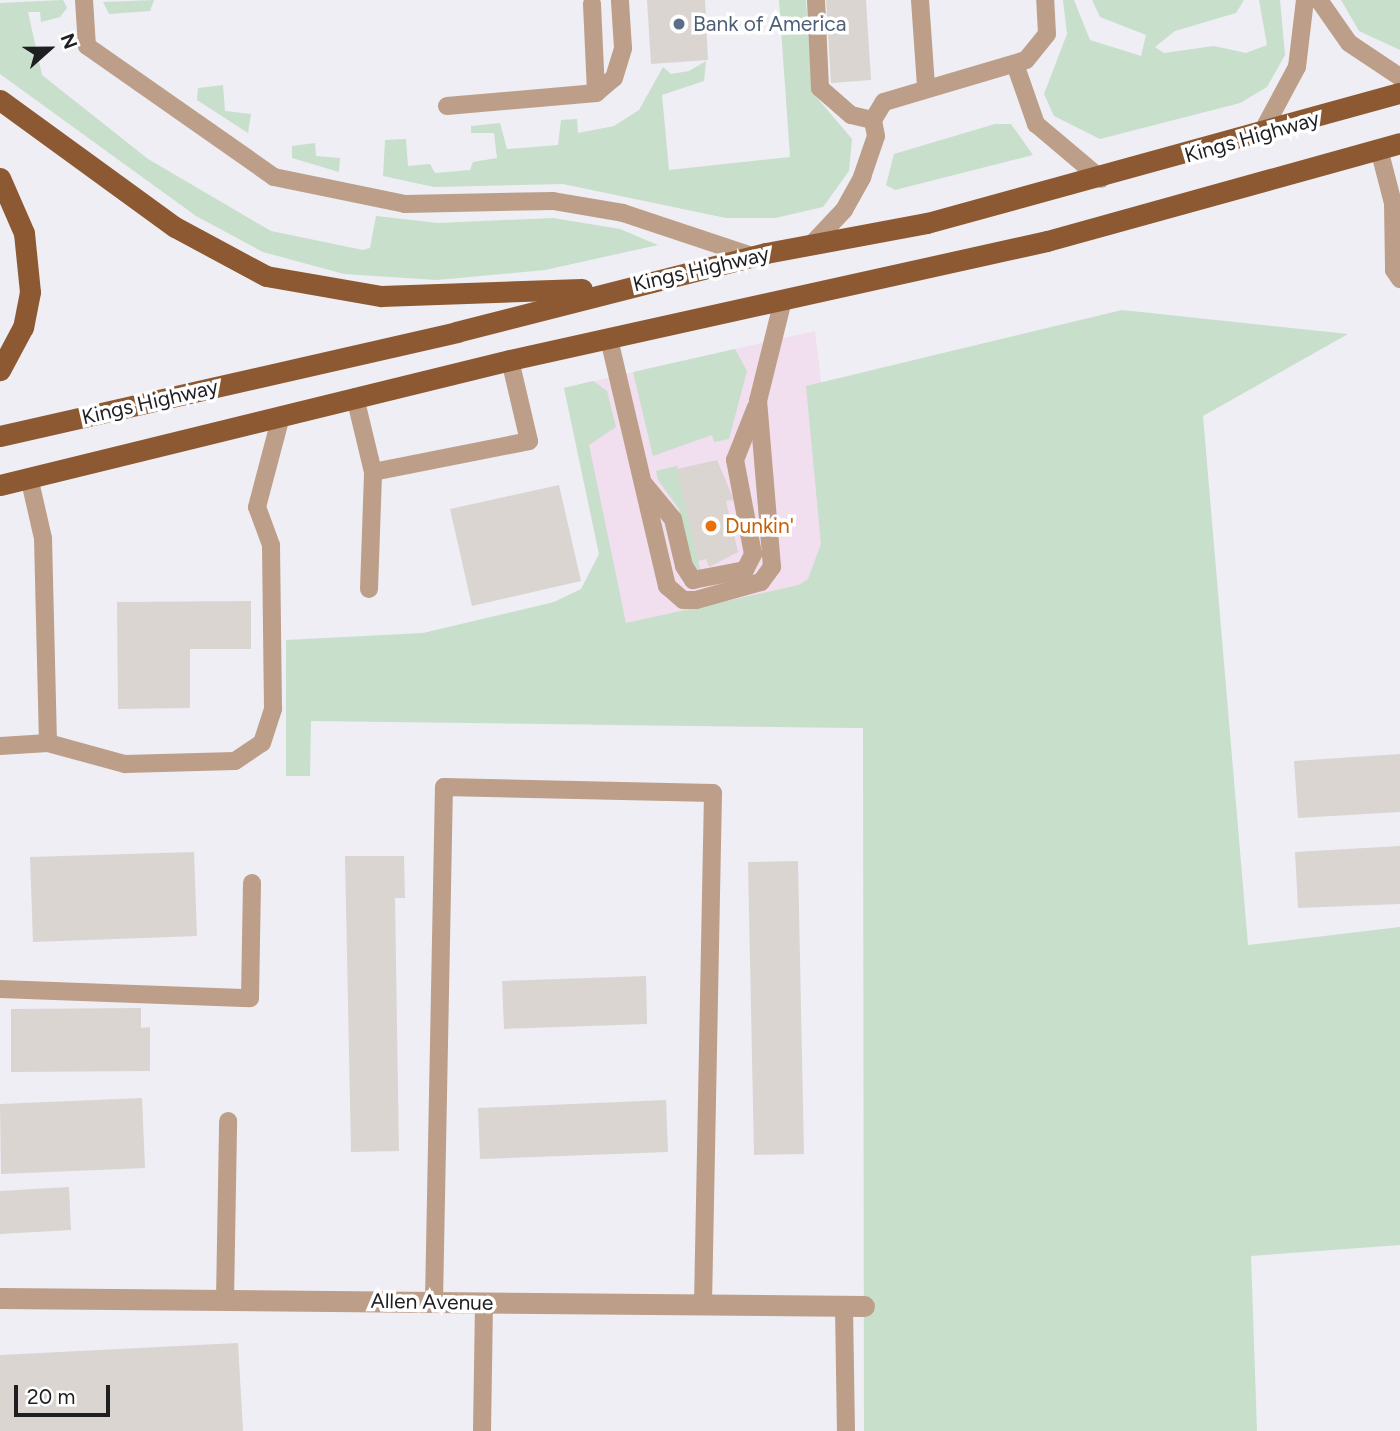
<!DOCTYPE html>
<html>
<head>
<meta charset="utf-8">
<style>
	body { margin:0 }
	#map { position:relative; width:1400px; height:1431px; overflow:hidden; background:#eeeef4; font-family:Figtree,sans-serif }
	div>[style] { position:absolute }
	[style*='--x'] { left:calc(var(--x)*1px); top:calc(var(--y)*1px); width:calc(var(--w)*1px); rotate:calc(var(--a)*1deg) }
	.commercial>* { inset:0; background:#f1deee }
	.green>* { inset:0; background:#c7dfcb }
	.building>* { inset:0; background:#dbd5d1 }
	.lane>* { height:18px; margin:-9px; padding:0 9px; transform-origin:9px; border-radius:9px; background:#bc9e89 }
	.street>* { height:21px; margin:-10.5px; padding:0 10.5px; transform-origin:10.5px; border-radius:10.5px; background:#bc9e89 }
	.primary>* { height:21px; margin:-10.5px; padding:0 10.5px; transform-origin:10.5px; border-radius:10.5px; background:#8d5932 }
	.dots>* { width:19px; height:19px; translate:-50% -50%; box-sizing:border-box; border:4px solid #fff; border-radius:50% }
	span { translate:-50% -50%; white-space:nowrap; text-align:center; line-height:1.15; -webkit-text-stroke:7px #fff; paint-order:stroke }
	.service-label { font-size:21px; color:#4e5e75 }
	.left { translate:0 -50%; text-align:left }
	.street-label { font-size:21px; color:#1f1f22 }
	.food-label { font-size:21px; color:#c56008 }
	.north { position:absolute; left:14px; top:14px; width:70px; height:70px; -webkit-text-stroke:5px #fff; paint-order:stroke; rotate:69deg; font-size:19px; font-weight:700; line-height:28px; text-align:center; color:#1f1f22 }
	.north::after { content:''; display:block; margin:auto; width:24px; height:32px; background:#1f1f22; clip-path:polygon(50% 0,100% 100%,50% 72%,0 100%) }
	.scale { position:absolute; left:14px; top:1385px; width:96px; height:32px; box-sizing:border-box; border:4px solid #1f1f22; border-top:0; padding-left:9px; font-size:21px; line-height:24px; white-space:nowrap; color:#1f1f22; -webkit-text-stroke:5px #fff; paint-order:stroke }
</style>
</head>
<body>
<div id="map">
	<div class="commercial">
		<div style="clip-path:polygon(815px 331px,863px 728px,593px 725px,599px 554px,564px 388px)"></div>
	</div>
	<div class="green">
		<div style="clip-path:polygon(63px 0,67px 8px,60px 17px,41px 22px,40px 12px,28px 12px,42px 75px,148px 159px,271px 231px,363px 250px,370px 248px,376px 216px,438px 223px,553px 218px,620px 229px,658px 245px,545px 270px,437px 280px,344px 274px,263px 252px,196px 216px,0 74px,0 3px)"></div>
		<div style="clip-path:polygon(154px 0,150px 11px,109px 14px,103px 2px)"></div>
		<div style="clip-path:polygon(779px 0,806px 0,813px 93px,852px 139px,849px 171px,823px 207px,775px 218px,726px 218px,563px 184px,434px 187px,383px 176px,385px 140px,406px 139px,408px 166px,430px 164px,435px 173px,470px 170px,473px 162px,497px 158px,494px 133px,471px 133px,471px 126px,500px 123px,507px 149px,558px 145px,561px 120px,577px 119px,578px 133px,614px 126px,639px 110px,663px 67px,671px 74px,689px 71px,706px 61px,704px 81px,662px 95px,669px 170px,790px 157px)"></div>
		<div style="clip-path:polygon(1063px 0,1074px 0,1090px 40px,1141px 56px,1146px 35px,1100px 17px,1092px 0,1244px 0,1236px 13px,1175px 31px,1155px 47px,1164px 53px,1214px 46px,1246px 53px,1267px 45px,1259px 0,1280px 0,1285px 55px,1267px 87px,1240px 103px,1100px 139px,1054px 116px,1044px 94px,1067px 34px)"></div>
		<div style="clip-path:polygon(1341px 0,1400px 0,1400px 50px,1359px 31px)"></div>
		<div style="clip-path:polygon(223px 85px,225px 111px,251px 114px,248px 133px,197px 100px,198px 88px)"></div>
		<div style="clip-path:polygon(995px 124px,1011px 124px,1033px 155px,895px 190px,886px 185px,894px 154px)"></div>
		<div style="clip-path:polygon(315px 143px,316px 156px,340px 158px,339px 172px,292px 158px,292px 146px)"></div>
		<div style="clip-path:polygon(1122px 310px,1348px 334px,1203px 416px,1248px 945px,1400px 927px,1400px 1245px,1251px 1256px,1257px 1431px,864px 1431px,863px 728px,311px 721px,310px 776px,286px 776px,286px 640px,423px 633px,554px 602px,581px 589px,599px 554px,564px 388px,593px 381px,607px 391px,616px 427px,589px 445px,626px 623px,799px 585px,808px 579px,821px 544px,806px 386px)"></div>
		<div style="clip-path:polygon(735px 349px,747px 371px,729px 439px,714px 442px,712px 435px,653px 456px,633px 372px)"></div>
		<div style="clip-path:polygon(677px 466px,701px 573px,691px 561px,679px 509px,658px 480px,656px 471px)"></div>
	</div>
	<div class="building">
		<div style="clip-path:polygon(647px 0,705px 0,708px 60px,651px 64px)"></div>
		<div style="clip-path:polygon(826px 0,866px 0,871px 80px,831px 83px)"></div>
		<div style="clip-path:polygon(717px 460px,734px 500px,726px 501px,738px 552px,709px 567px,706px 559px,698px 561px,677px 469px)"></div>
		<div style="clip-path:polygon(559px 485px,581px 581px,472px 606px,450px 509px)"></div>
		<div style="clip-path:polygon(251px 601px,251px 649px,190px 649px,190px 708px,118px 709px,117px 602px)"></div>
		<div style="clip-path:polygon(1400px 754px,1400px 812px,1298px 818px,1294px 761px)"></div>
		<div style="clip-path:polygon(1400px 846px,1400px 904px,1298px 908px,1295px 852px)"></div>
		<div style="clip-path:polygon(194px 852px,197px 936px,33px 942px,30px 857px)"></div>
		<div style="clip-path:polygon(345px 856px,404px 856px,405px 898px,395px 898px,399px 1151px,351px 1152px)"></div>
		<div style="clip-path:polygon(798px 861px,804px 1154px,754px 1155px,748px 862px)"></div>
		<div style="clip-path:polygon(646px 976px,647px 1024px,504px 1029px,502px 981px)"></div>
		<div style="clip-path:polygon(141px 1008px,141px 1028px,150px 1027px,150px 1071px,11px 1072px,11px 1009px)"></div>
		<div style="clip-path:polygon(142px 1098px,145px 1168px,1px 1174px,0 1104px)"></div>
		<div style="clip-path:polygon(666px 1100px,668px 1152px,480px 1159px,478px 1108px)"></div>
		<div style="clip-path:polygon(69px 1187px,71px 1230px,0 1234px,0 1191px)"></div>
		<div style="clip-path:polygon(238px 1343px,243px 1431px,0 1431px,0 1355px)"></div>
	</div>
	<div class="lane">
		<div style="--x:84;--y:0;--w:46;--a:86.3"></div>
		<div style="--x:87;--y:46;--w:228;--a:35"></div>
		<div style="--x:274;--y:177;--w:134;--a:11.6"></div>
		<div style="--x:405;--y:204;--w:148;--a:-1.2"></div>
		<div style="--x:553;--y:201;--w:71;--a:9.7"></div>
		<div style="--x:623;--y:213;--w:136;--a:18.4"></div>
		<div style="--x:816;--y:0;--w:88;--a:87.4"></div>
		<div style="--x:820;--y:88;--w:41;--a:41.1"></div>
		<div style="--x:851;--y:115;--w:23;--a:13"></div>
		<div style="--x:920;--y:0;--w:85;--a:86"></div>
		<div style="--x:1319;--y:0;--w:52;--a:55.1"></div>
		<div style="--x:1349;--y:43;--w:61;--a:33.7"></div>
		<div style="--x:592;--y:4;--w:89;--a:87.4"></div>
		<div style="--x:1015;--y:64;--w:64;--a:70.7"></div>
		<div style="--x:1036;--y:124;--w:85;--a:40.2"></div>
		<div style="--x:447;--y:106;--w:150;--a:-5"></div>
		<div style="--x:596;--y:93;--w:23;--a:-40"></div>
		<div style="--x:614;--y:78;--w:31;--a:-73"></div>
		<div style="--x:623;--y:48;--w:47;--a:-93.7"></div>
		<div style="--x:1261;--y:134;--w:76;--a:-61.8"></div>
		<div style="--x:1297;--y:67;--w:67;--a:-83.2"></div>
		<div style="--x:1379;--y:149;--w:56;--a:75.5"></div>
		<div style="--x:1393;--y:203;--w:67;--a:89.1"></div>
		<div style="--x:1394;--y:270;--w:11;--a:56"></div>
		<div style="--x:812;--y:244;--w:47;--a:-46.7"></div>
		<div style="--x:844;--y:210;--w:38;--a:-61"></div>
		<div style="--x:862;--y:177;--w:43;--a:-71.1"></div>
		<div style="--x:876;--y:136;--w:16;--a:-101"></div>
		<div style="--x:873;--y:120;--w:21;--a:-59"></div>
		<div style="--x:884;--y:102;--w:148;--a:-16.5"></div>
		<div style="--x:1026;--y:60;--w:33;--a:-51"></div>
		<div style="--x:1047;--y:34;--w:34;--a:-93"></div>
		<div style="--x:609;--y:339;--w:254;--a:76.8"></div>
		<div style="--x:667;--y:586;--w:21;--a:41"></div>
		<div style="--x:683;--y:600;--w:13;--a:0"></div>
		<div style="--x:696;--y:600;--w:67;--a:-15.5"></div>
		<div style="--x:761;--y:582;--w:19;--a:-54"></div>
		<div style="--x:772;--y:567;--w:167;--a:-94.8"></div>
		<div style="--x:758;--y:401;--w:104;--a:-76.1"></div>
		<div style="--x:355;--y:397;--w:77;--a:76.5"></div>
		<div style="--x:373;--y:472;--w:159;--a:-11.2"></div>
		<div style="--x:529;--y:441;--w:83;--a:-103.2"></div>
		<div style="--x:29;--y:477;--w:63;--a:77.1"></div>
		<div style="--x:43;--y:538;--w:205;--a:88.6"></div>
		<div style="--x:644;--y:484;--w:45;--a:50.4"></div>
		<div style="--x:673;--y:519;--w:48;--a:76.8"></div>
		<div style="--x:684;--y:566;--w:17;--a:57"></div>
		<div style="--x:693;--y:580;--w:53;--a:-10.9"></div>
		<div style="--x:745;--y:570;--w:18;--a:-63"></div>
		<div style="--x:753;--y:554;--w:96;--a:-100.8"></div>
		<div style="--x:735;--y:460;--w:57;--a:-68.4"></div>
		<div style="--x:369;--y:589;--w:117;--a:-88"></div>
		<div style="--x:0;--y:746;--w:48;--a:-3.6"></div>
		<div style="--x:48;--y:743;--w:80;--a:15.3"></div>
		<div style="--x:125;--y:764;--w:110;--a:-1.6"></div>
		<div style="--x:235;--y:761;--w:32;--a:-34"></div>
		<div style="--x:262;--y:743;--w:36;--a:-72"></div>
		<div style="--x:273;--y:709;--w:164;--a:-90.7"></div>
		<div style="--x:271;--y:545;--w:40;--a:-110.2"></div>
		<div style="--x:257;--y:507;--w:94;--a:-75.2"></div>
		<div style="--x:0;--y:989;--w:250;--a:2.1"></div>
		<div style="--x:250;--y:998;--w:115;--a:-89"></div>
		<div style="--x:225;--y:1300;--w:179;--a:-89"></div>
		<div style="--x:434;--y:1301;--w:514;--a:-88.89"></div>
		<div style="--x:444;--y:787;--w:269;--a:1.3"></div>
		<div style="--x:713;--y:793;--w:511;--a:91.12"></div>
		<div style="--x:844;--y:1306;--w:125;--a:89.1"></div>
		<div style="--x:482;--y:1431;--w:129;--a:-89.1"></div>
	</div>
	<div class="street">
		<div style="--x:0;--y:1298;--w:864;--a:0.53"></div>
	</div>
	<div class="primary">
		<div style="--x:0;--y:100;--w:216;--a:36"></div>
		<div style="--x:175;--y:227;--w:103;--a:28.3"></div>
		<div style="--x:266;--y:276;--w:117;--a:9.9"></div>
		<div style="--x:381;--y:296;--w:201;--a:-2"></div>
		<div style="--x:0;--y:178;--w:60;--a:66.4"></div>
		<div style="--x:24;--y:233;--w:59;--a:84.2"></div>
		<div style="--x:30;--y:292;--w:36;--a:101"></div>
		<div style="--x:23;--y:327;--w:49;--a:118.1"></div>
		<div style="--x:0;--y:436;--w:468;--a:-12.8"></div>
		<div style="--x:456;--y:332;--w:320;--a:-14.3"></div>
		<div style="--x:766;--y:253;--w:164;--a:-10.6"></div>
		<div style="--x:927;--y:223;--w:491;--a:-15.4"></div>
		<div style="--x:0;--y:485;--w:525;--a:-13.77"></div>
		<div style="--x:510;--y:360;--w:550;--a:-12.49"></div>
		<div style="--x:1047;--y:241;--w:366;--a:-15.5"></div>
	</div>
	<div class="dots">
		<div style="left:679px;top:24px;background:#5c6f8a"></div>
		<div style="left:711px;top:526px;background:#e8710a"></div>
	</div>
	<div class="service-label">
		<span class="left" style="left:693px;top:24px">Bank of America</span>
	</div>
	<div class="street-label">
		<span style="left:1252px;top:137px;rotate:-16deg">Kings Highway</span>
		<span style="left:701px;top:269px;rotate:-13deg">Kings Highway</span>
		<span style="left:150px;top:402px;rotate:-13deg">Kings Highway</span>
		<span style="left:432px;top:1302px;rotate:1deg">Allen Avenue</span>
	</div>
	<div class="food-label">
		<span class="left" style="left:725px;top:526px">Dunkin'</span>
	</div>
	<div class="north">N</div>
	<div class="scale">20 m</div>
</div>
</body>
</html>
